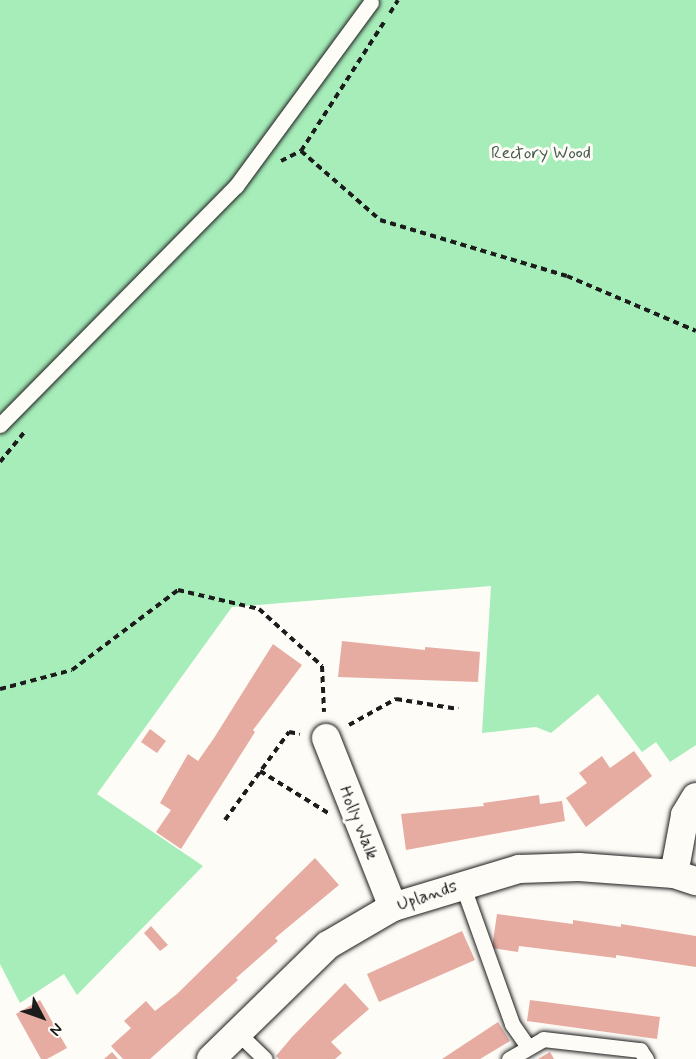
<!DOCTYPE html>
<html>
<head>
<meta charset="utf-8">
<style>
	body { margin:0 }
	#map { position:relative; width:696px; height:1059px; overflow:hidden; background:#fdfcf7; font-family:Mynerve,sans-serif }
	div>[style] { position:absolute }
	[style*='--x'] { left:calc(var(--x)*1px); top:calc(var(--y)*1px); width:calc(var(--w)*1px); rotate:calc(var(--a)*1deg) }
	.green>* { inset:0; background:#a6edba }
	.building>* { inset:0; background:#e6aca2 }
	.path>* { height:4px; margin-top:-2px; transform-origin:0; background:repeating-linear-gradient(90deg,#1c1c1c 0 6px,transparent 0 10.5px) }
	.roads { filter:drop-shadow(0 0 2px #1c1c1c) drop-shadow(0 0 2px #1c1c1c) }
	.service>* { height:15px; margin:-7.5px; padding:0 7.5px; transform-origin:7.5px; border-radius:7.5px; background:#fdfcf7 }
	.minor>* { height:28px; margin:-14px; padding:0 14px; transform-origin:14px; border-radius:14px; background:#fdfcf7 }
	span { translate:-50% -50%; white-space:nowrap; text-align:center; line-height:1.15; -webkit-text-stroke:6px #fdfcf7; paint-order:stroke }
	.park-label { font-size:18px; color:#455b4b }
	.street-label { font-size:18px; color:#1c1c1c }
	.north { position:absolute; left:12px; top:987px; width:60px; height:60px; -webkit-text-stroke:4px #fdfcf7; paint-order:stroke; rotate:131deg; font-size:16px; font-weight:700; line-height:24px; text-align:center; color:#1c1c1c }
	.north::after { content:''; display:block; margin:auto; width:21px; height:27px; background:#1c1c1c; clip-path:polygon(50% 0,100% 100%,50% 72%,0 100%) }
</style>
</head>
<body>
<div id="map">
	<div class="green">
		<div style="clip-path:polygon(0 0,696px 0,696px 745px,670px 762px,656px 742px,642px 752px,598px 694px,551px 733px,536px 727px,482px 733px,491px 586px,232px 607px,97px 794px,203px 866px,77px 995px,64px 974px,20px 1003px,0 964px)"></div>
	</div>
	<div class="building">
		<div style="clip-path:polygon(342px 641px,425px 650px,425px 647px,480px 652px,478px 682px,338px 677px)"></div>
		<div style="clip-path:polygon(273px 644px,302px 665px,253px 730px,255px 732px,181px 849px,156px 832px,171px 810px,160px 803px,188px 754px,198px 761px,214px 738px)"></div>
		<div style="clip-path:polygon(150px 729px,166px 741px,157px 753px,141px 742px)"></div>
		<div style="clip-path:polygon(634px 751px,652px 776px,586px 827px,566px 798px,587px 783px,579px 773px,602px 756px,610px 768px)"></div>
		<div style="clip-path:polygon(539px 795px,540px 804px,562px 801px,565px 821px,406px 850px,401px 814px,484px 806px,483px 803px)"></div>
		<div style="clip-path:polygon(315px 858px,339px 885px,275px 938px,278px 941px,236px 978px,238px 980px,150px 1059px,123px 1059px,111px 1046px,131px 1028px,124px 1021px,146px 1001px,155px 1011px,177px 994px)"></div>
		<div style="clip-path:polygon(497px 914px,573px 924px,573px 920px,621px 927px,621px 924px,696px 936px,696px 967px,616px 955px,616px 958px,519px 946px,518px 952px,492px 948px)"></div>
		<div style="clip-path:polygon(151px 926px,168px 945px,160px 951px,144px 933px)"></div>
		<div style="clip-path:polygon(462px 931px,475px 960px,379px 1002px,367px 974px)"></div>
		<div style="clip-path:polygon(345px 983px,369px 1009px,331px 1042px,342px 1053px,335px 1059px,279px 1059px,276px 1056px,292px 1037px)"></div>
		<div style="clip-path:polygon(40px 1000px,67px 1048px,47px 1059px,41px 1059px,16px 1014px)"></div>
		<div style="clip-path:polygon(530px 1000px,660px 1017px,657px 1039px,527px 1021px)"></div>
		<div style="clip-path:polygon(498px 1022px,510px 1041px,480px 1059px,442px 1059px)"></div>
		<div style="clip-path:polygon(112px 1052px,118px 1059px,104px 1059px)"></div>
		<div style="clip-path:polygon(550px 1052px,554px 1059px,538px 1059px)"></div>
	</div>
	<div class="path">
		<div style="--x:390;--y:13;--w:15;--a:-58"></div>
		<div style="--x:301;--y:151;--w:105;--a:41.1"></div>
		<div style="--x:380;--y:220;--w:195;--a:16.7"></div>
		<div style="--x:567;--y:276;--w:140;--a:23.1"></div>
		<div style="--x:281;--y:161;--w:22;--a:-27"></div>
		<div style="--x:301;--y:151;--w:153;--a:-57.2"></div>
		<div style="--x:0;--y:462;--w:41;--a:-50.9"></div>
		<div style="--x:0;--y:689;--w:74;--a:-14.8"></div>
		<div style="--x:72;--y:670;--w:133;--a:-37"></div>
		<div style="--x:178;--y:590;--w:83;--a:13.2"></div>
		<div style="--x:259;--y:609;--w:85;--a:42.1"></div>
		<div style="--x:322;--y:666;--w:46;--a:87.5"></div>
		<div style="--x:349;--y:725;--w:54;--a:-29"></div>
		<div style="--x:396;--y:699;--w:63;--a:9.2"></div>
		<div style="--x:260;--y:771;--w:80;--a:31.7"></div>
		<div style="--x:225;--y:820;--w:109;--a:-54"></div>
		<div style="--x:289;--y:732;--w:11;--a:10"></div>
	</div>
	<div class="roads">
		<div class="service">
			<div style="--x:0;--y:425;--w:336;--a:-45.4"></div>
			<div style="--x:236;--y:186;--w:228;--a:-53.7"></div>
			<div style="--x:462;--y:884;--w:149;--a:70.3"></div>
			<div style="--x:512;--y:1024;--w:28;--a:55"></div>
			<div style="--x:238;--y:1033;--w:37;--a:44"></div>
			<div style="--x:509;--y:1059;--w:39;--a:-30"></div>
			<div style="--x:543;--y:1039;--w:98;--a:6.5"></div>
			<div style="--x:640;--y:1050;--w:11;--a:56"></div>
		</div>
		<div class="minor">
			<div style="--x:326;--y:738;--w:182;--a:68.4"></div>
			<div style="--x:674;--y:874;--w:60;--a:-79.4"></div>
			<div style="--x:685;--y:815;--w:21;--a:-59"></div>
			<div style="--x:211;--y:1059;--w:163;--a:-44.3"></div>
			<div style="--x:328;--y:945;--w:75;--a:-30.3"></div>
			<div style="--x:393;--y:907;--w:132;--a:-16.8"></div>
			<div style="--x:519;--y:869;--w:60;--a:-1.9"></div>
			<div style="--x:579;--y:867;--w:95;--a:4.2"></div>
			<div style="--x:674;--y:874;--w:23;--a:18"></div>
		</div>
	</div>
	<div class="park-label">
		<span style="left:541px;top:153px">Rectory Wood</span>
	</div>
	<div class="street-label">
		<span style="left:358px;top:823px;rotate:68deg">Holly Walk</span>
		<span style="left:427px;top:896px;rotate:-19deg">Uplands</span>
	</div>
	<div class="north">N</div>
</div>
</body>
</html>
